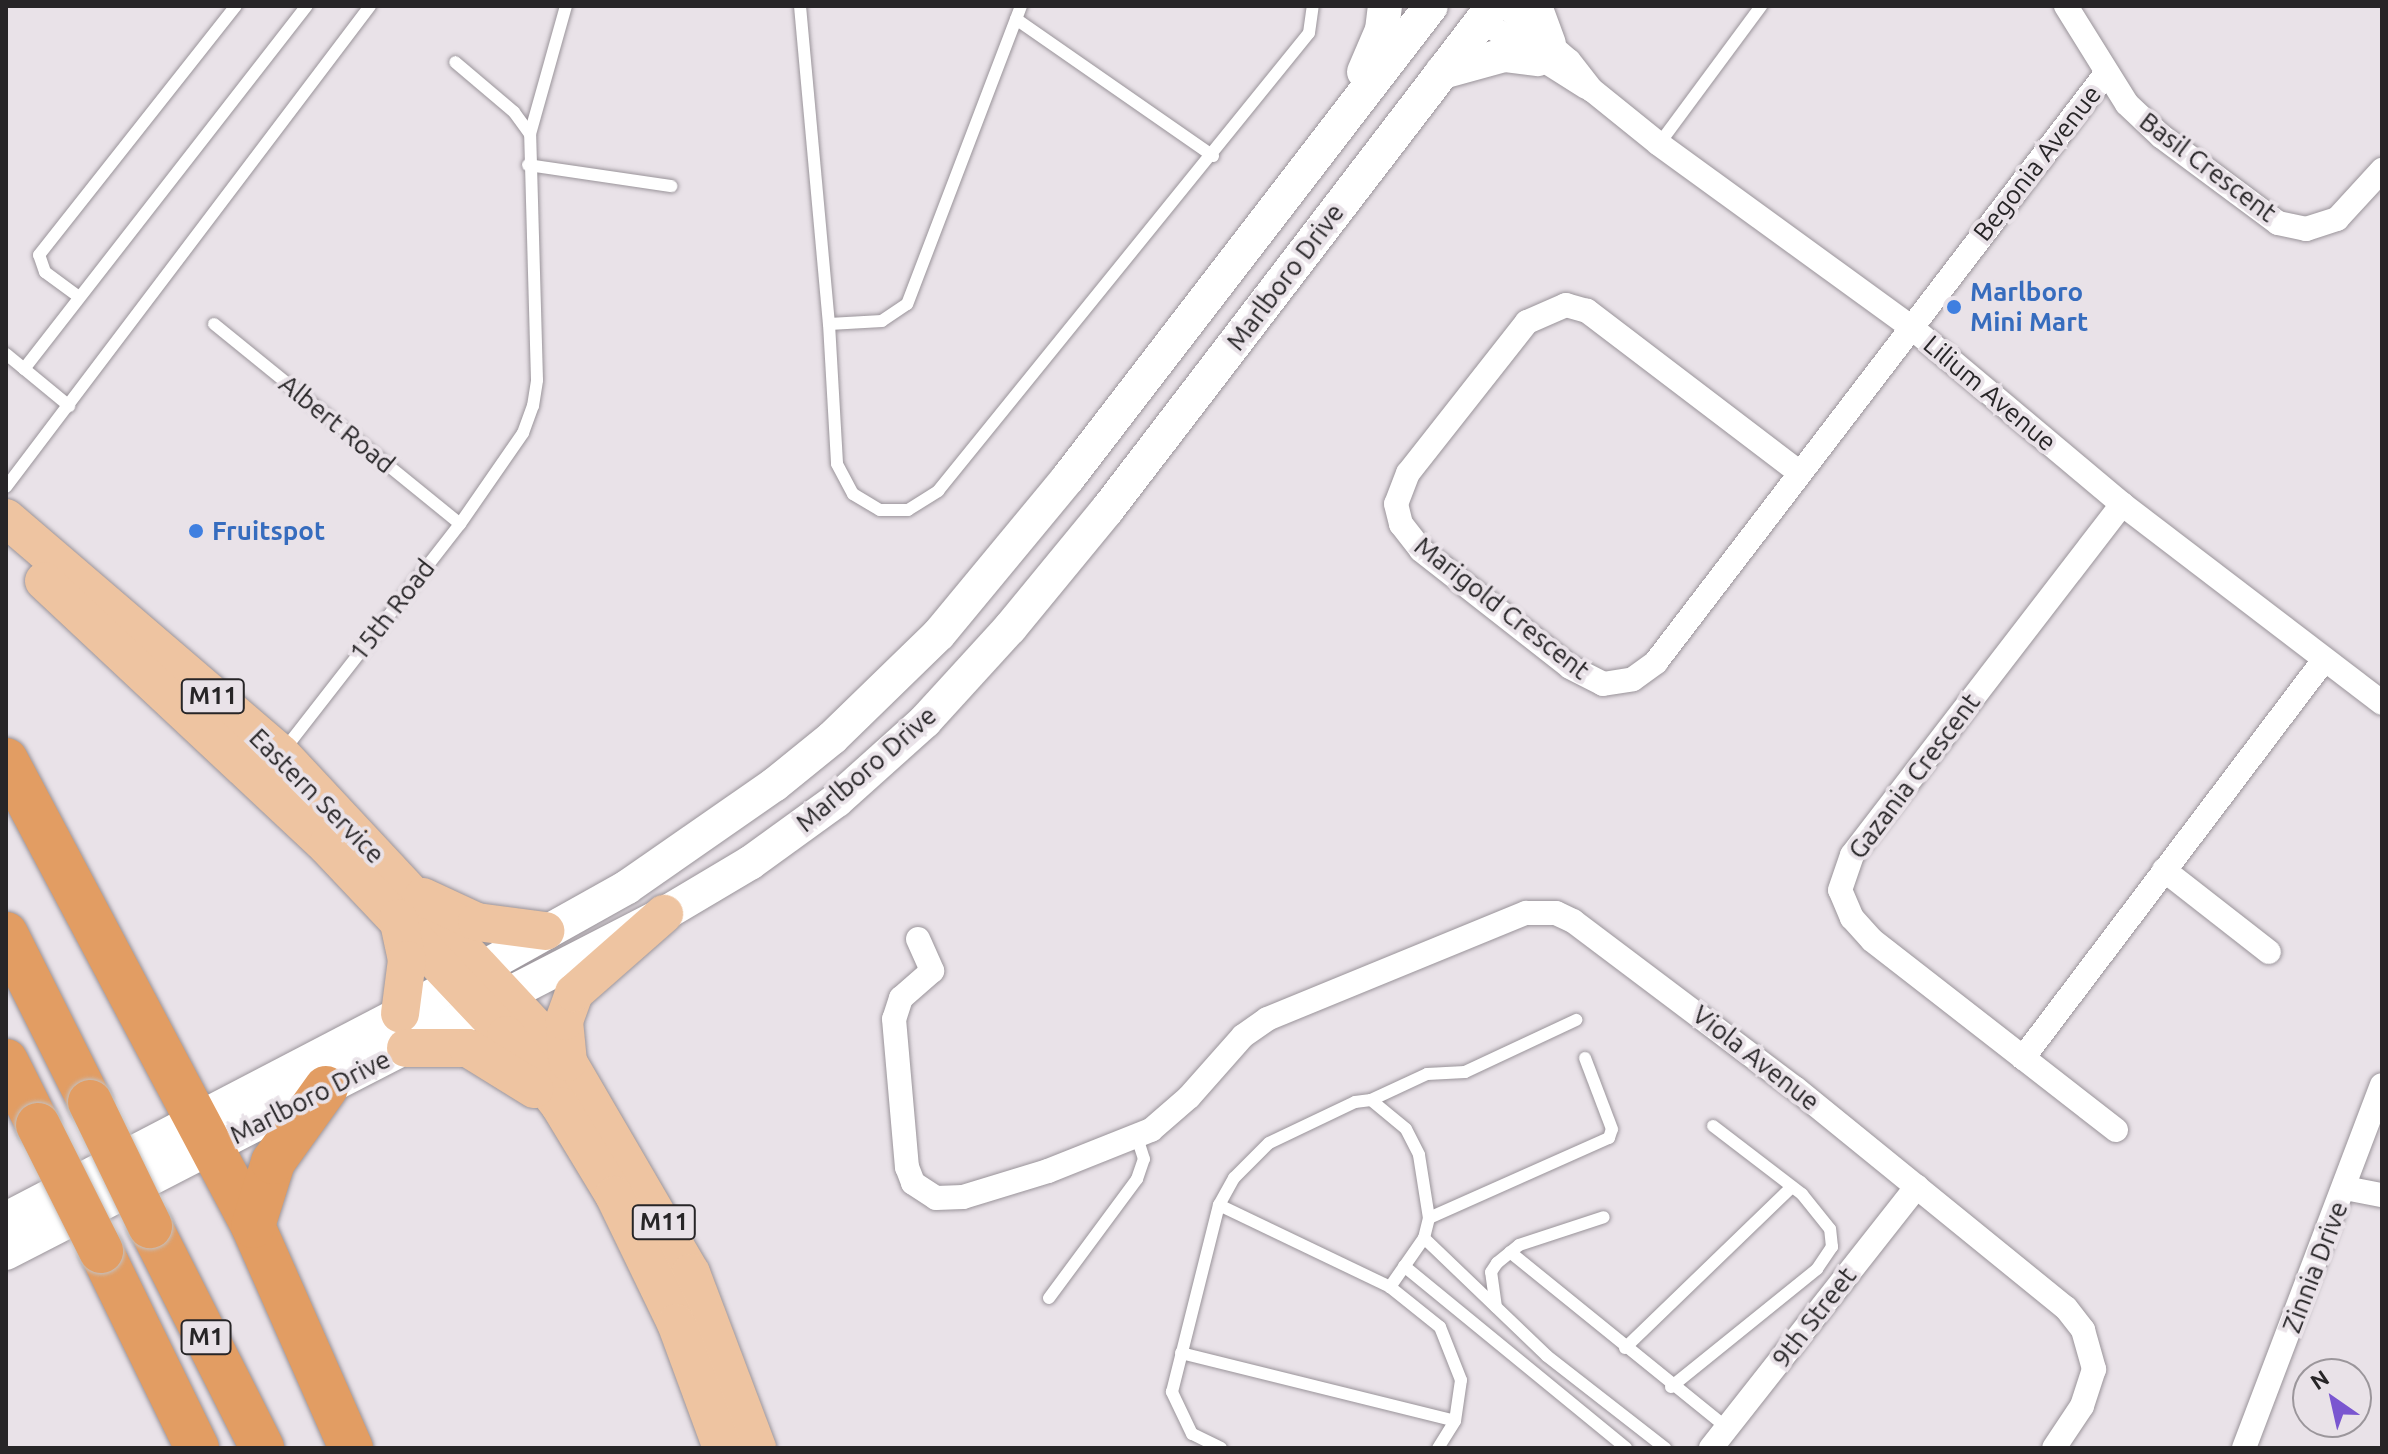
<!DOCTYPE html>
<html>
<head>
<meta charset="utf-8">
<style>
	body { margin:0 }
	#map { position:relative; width:2388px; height:1454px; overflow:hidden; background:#e9e2e8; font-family:Ubuntu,sans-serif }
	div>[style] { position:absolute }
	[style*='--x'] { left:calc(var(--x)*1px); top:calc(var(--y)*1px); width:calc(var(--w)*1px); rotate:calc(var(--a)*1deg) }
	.roads { filter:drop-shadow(0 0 2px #9a949a) drop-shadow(0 0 2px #9a949a) }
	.service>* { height:12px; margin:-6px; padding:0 6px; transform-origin:6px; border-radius:6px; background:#fff }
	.minor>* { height:24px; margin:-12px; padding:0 12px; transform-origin:12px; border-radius:12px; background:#fff }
	.secondary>* { height:34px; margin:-17px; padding:0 17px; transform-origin:17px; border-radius:17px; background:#fff }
	.primary>* { height:38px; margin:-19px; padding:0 19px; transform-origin:19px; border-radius:19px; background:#eec4a1 }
	.motorway>* { height:44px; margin:-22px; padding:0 22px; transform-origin:22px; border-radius:22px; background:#e29d63 }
	.bridges { filter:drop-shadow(0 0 2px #c3c2c3) drop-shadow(0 0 2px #c3c2c3) }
	.motorway-bridge>* { height:44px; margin:-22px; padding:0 22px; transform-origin:22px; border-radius:22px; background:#e29d63 }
	.dots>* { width:22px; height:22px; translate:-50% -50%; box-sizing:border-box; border:4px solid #e9e2e8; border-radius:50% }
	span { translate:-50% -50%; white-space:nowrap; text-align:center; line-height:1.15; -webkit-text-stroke:8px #e9e2e8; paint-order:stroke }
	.shield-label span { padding:2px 6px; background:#e9e2e8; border:2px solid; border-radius:6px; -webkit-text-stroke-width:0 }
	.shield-label { font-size:24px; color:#272527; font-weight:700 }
	.street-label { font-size:26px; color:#272527 }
	.shop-label { font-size:26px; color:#366cbe; font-weight:700 }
	.left { translate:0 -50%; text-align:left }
	.frame { position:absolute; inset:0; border:8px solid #272527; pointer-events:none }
	.north { position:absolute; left:2292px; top:1358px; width:80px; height:80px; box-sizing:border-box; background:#e9e2e8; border:2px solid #9b969b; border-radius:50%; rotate:326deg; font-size:22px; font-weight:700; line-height:32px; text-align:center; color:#272527 }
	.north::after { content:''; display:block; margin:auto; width:28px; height:36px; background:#7a56d0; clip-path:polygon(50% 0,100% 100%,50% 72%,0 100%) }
</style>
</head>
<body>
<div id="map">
	<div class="roads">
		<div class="service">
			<div style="--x:800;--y:6;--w:319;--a:84.8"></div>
			<div style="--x:1021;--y:6;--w:319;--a:110.9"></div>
			<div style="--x:907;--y:304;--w:30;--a:146"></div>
			<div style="--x:882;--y:321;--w:53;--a:176.8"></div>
			<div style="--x:829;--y:324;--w:140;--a:86.7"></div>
			<div style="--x:837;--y:464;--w:34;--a:62"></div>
			<div style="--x:853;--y:494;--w:31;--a:31"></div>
			<div style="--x:880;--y:510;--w:28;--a:0"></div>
			<div style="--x:908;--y:510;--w:36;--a:-32"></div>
			<div style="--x:938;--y:491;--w:589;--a:-50.99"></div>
			<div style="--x:1309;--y:33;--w:27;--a:-82"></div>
			<div style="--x:1016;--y:19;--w:240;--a:34.8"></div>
			<div style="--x:530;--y:134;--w:133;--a:-74.3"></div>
			<div style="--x:1659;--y:144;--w:172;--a:-53.5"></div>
			<div style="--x:528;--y:165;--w:145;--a:8.4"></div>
			<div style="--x:79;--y:297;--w:42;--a:-143.7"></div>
			<div style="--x:45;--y:272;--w:18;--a:-109"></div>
			<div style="--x:39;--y:255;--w:318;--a:-51.7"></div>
			<div style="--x:214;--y:324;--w:317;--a:39.1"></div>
			<div style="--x:6;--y:354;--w:82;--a:39.5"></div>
			<div style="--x:24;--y:369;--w:460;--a:-52.1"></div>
			<div style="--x:6;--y:487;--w:603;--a:-52.88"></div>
			<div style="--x:284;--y:750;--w:286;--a:-52.1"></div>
			<div style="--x:460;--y:524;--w:111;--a:-55.3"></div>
			<div style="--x:523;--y:433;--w:29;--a:-70"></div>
			<div style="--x:533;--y:406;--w:26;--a:-81"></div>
			<div style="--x:537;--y:380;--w:246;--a:-91.6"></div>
			<div style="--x:530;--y:134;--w:27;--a:-126"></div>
			<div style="--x:514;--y:112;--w:77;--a:-139.7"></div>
			<div style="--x:1371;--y:1100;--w:62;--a:-24.9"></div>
			<div style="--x:1427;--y:1074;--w:38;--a:-3"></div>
			<div style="--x:1465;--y:1072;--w:123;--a:-25.1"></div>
			<div style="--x:1219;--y:1205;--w:190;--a:25.6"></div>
			<div style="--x:1390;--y:1287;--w:64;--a:38.7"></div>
			<div style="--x:1440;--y:1327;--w:57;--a:68.4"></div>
			<div style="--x:1461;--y:1380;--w:41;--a:98.3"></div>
			<div style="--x:1455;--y:1421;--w:32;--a:122"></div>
			<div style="--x:1429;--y:1218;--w:197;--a:-24"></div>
			<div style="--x:1609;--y:1138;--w:9;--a:-72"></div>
			<div style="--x:1612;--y:1129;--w:76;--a:-110.8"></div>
			<div style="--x:1424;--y:1238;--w:170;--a:43.8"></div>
			<div style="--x:1547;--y:1356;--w:150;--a:37.9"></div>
			<div style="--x:1510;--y:1252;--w:279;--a:39"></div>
			<div style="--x:1404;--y:1266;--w:287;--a:39.3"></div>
			<div style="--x:1049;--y:1298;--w:148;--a:-53.5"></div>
			<div style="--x:1137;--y:1179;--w:21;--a:-71"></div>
			<div style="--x:1144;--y:1159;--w:23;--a:-108"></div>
			<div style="--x:1496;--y:1307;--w:35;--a:-98"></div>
			<div style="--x:1491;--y:1272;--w:11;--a:-56"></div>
			<div style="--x:1497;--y:1263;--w:28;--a:-39"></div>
			<div style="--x:1519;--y:1245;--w:89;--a:-18.2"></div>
			<div style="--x:1625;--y:1348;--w:232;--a:-44"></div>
			<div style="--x:1181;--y:1353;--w:282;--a:13.9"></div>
			<div style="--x:1671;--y:1387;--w:188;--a:-38.9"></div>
			<div style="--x:1817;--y:1269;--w:27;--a:-56"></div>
			<div style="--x:1832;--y:1247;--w:18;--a:-96"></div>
			<div style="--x:1830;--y:1229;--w:45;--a:-128.7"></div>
			<div style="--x:1802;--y:1194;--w:112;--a:-142.6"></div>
			<div style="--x:1221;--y:1448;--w:32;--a:-154"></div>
			<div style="--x:1192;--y:1434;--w:47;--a:-115.5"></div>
			<div style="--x:1172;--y:1392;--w:193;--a:-75.9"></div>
			<div style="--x:1219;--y:1205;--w:31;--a:-61"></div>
			<div style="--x:1234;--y:1178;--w:49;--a:-45"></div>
			<div style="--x:1269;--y:1143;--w:95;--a:-25.5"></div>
			<div style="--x:1355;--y:1102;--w:16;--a:-7"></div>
			<div style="--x:1371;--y:1100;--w:45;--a:39.6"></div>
			<div style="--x:1406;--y:1129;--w:29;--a:63"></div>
			<div style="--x:1419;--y:1155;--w:64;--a:81"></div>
			<div style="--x:1429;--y:1218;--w:21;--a:104"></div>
			<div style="--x:1424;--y:1238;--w:60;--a:124.8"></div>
		</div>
		<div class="minor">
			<div style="--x:1505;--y:6;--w:84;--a:40.7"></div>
			<div style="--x:1569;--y:61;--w:37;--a:52"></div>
			<div style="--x:1592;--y:90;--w:86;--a:38.9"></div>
			<div style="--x:1659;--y:144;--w:311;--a:36"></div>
			<div style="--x:1911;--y:327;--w:275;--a:40"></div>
			<div style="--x:2122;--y:504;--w:327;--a:37.4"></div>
			<div style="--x:2066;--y:6;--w:115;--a:58.1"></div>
			<div style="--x:2127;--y:104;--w:47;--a:43.3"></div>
			<div style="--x:2161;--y:136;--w:146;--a:36.6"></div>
			<div style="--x:2278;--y:223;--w:29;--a:12"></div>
			<div style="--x:2306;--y:229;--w:33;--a:-18"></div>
			<div style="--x:2337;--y:219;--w:67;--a:-47.4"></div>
			<div style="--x:1482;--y:21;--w:123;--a:32.4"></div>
			<div style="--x:1800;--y:473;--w:268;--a:-142.7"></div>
			<div style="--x:1587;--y:311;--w:22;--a:-164"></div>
			<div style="--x:1566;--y:305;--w:43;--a:156.4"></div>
			<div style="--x:1527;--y:322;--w:192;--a:128.2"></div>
			<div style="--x:1408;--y:473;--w:33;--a:111"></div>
			<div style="--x:1396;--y:504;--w:21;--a:76"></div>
			<div style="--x:1401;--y:524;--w:33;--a:52"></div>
			<div style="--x:1421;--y:550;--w:189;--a:38.1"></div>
			<div style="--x:1570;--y:667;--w:37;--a:27"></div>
			<div style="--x:1603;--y:684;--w:30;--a:-9"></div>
			<div style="--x:1633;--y:679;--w:29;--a:-36"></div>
			<div style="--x:1656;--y:662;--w:739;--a:-52.59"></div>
			<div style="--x:2164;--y:870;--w:133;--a:38"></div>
			<div style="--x:918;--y:939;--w:35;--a:66"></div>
			<div style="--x:932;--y:971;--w:41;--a:138.9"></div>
			<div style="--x:901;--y:998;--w:22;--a:108"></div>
			<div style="--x:894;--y:1019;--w:149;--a:85"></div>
			<div style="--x:907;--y:1167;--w:17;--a:69"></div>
			<div style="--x:913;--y:1183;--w:27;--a:33"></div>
			<div style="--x:936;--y:1198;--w:27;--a:-2"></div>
			<div style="--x:963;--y:1197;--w:89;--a:-17"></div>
			<div style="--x:1048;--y:1171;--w:111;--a:-21.7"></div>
			<div style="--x:1151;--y:1130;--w:50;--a:-41"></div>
			<div style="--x:1189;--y:1097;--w:81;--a:-48.5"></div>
			<div style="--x:1243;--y:1036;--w:29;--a:-35"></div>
			<div style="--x:1267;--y:1019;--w:280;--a:-22.3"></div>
			<div style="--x:1526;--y:913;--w:30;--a:0"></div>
			<div style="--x:1556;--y:913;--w:19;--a:25"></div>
			<div style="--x:1573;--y:921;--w:278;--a:37"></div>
			<div style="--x:1795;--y:1088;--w:349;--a:39.1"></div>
			<div style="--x:2066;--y:1308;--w:28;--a:52"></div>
			<div style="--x:2083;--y:1330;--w:41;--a:74.2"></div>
			<div style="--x:2094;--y:1369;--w:39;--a:108"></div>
			<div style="--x:2082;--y:1406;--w:50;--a:123.7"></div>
			<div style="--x:2023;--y:1058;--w:499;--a:-52.9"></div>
			<div style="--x:2116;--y:1130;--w:309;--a:-142.1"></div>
			<div style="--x:1872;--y:940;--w:30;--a:-132"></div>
			<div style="--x:1852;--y:918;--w:30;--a:-113"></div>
			<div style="--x:1840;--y:890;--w:37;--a:-71"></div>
			<div style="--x:1852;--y:855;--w:443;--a:-52.4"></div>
			<div style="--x:2345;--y:1188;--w:38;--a:11"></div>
			<div style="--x:1711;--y:1448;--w:333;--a:-51.8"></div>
			<div style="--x:2244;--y:1448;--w:388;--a:-69.2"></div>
		</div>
		<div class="secondary">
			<div style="--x:1535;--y:6;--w:40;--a:69.8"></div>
			<div style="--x:1364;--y:72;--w:46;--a:-66.8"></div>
			<div style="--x:1382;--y:30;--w:24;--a:-83"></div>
			<div style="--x:1442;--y:72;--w:64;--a:-15.3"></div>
			<div style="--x:1504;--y:55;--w:34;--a:7"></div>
			<div style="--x:6;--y:1219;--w:444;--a:-27.5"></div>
			<div style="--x:400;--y:1014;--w:260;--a:-29.2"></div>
			<div style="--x:627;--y:887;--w:179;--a:-34.8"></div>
			<div style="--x:774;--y:785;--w:75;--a:-39"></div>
			<div style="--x:832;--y:738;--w:149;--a:-44.2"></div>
			<div style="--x:939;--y:634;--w:202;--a:-50.4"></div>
			<div style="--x:1068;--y:478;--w:595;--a:-52.44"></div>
			<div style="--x:6;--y:1253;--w:740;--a:-27.26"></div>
			<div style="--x:664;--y:914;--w:100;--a:-30.7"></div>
			<div style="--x:750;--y:863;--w:107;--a:-35.9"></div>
			<div style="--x:837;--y:800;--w:118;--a:-41.9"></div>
			<div style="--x:925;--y:721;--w:126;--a:-47.6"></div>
			<div style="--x:1010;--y:628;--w:153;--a:-50.6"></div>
			<div style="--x:1107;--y:510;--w:635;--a:-52.55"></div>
		</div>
		<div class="primary">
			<div style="--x:6;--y:518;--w:362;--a:40.6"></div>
			<div style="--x:281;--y:754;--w:421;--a:47"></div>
			<div style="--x:568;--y:1062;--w:244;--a:59.8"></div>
			<div style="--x:691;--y:1273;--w:187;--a:69.3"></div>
			<div style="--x:44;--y:581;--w:388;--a:43.1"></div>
			<div style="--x:327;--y:846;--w:260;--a:46.6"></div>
			<div style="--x:506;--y:1035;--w:89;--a:52.7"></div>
			<div style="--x:560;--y:1106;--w:104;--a:58.8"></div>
			<div style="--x:614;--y:1195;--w:142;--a:64.2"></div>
			<div style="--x:676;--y:1323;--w:133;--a:69.8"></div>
			<div style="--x:423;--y:897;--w:60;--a:24.8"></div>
			<div style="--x:477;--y:922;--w:69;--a:7.5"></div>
			<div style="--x:398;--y:918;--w:43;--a:77.9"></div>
			<div style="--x:407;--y:960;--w:54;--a:97.4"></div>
			<div style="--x:406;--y:1048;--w:62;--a:0"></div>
			<div style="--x:468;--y:1048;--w:78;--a:31.8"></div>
			<div style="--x:568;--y:1062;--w:41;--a:-95.6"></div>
			<div style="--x:564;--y:1021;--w:30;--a:-70"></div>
			<div style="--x:574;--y:993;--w:120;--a:-41.3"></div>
		</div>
		<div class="motorway">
			<div style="--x:6;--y:760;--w:527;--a:62.07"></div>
			<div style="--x:253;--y:1226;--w:243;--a:66.2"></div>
			<div style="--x:6;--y:934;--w:188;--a:63.4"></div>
			<div style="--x:6;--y:1061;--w:72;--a:63.4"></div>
			<div style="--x:150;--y:1226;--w:249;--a:63.2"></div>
			<div style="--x:253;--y:1226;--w:67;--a:-72.6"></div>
			<div style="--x:273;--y:1162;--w:91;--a:-54.4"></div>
			<div style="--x:101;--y:1251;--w:219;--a:64"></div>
		</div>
	</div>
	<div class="bridges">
		<div class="motorway-bridge">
			<div style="--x:90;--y:1102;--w:138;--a:64.2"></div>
			<div style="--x:38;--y:1125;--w:141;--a:63.4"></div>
		</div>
	</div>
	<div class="dots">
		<div style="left:1954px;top:307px;background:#3f7fe0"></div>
		<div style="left:196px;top:531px;background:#3f7fe0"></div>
	</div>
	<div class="shield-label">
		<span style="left:213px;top:696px">M11</span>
		<span style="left:664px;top:1222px">M11</span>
		<span style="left:206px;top:1337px">M1</span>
	</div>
	<div class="street-label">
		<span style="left:2037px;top:163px;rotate:-52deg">Begonia Avenue</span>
		<span style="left:2208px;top:167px;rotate:37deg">Basil Crescent</span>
		<span style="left:1285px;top:277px;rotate:-53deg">Marlboro Drive</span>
		<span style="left:1990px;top:393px;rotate:40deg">Lilium Avenue</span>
		<span style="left:337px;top:424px;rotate:39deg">Albert Road</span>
		<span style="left:1502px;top:608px;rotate:38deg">Marigold Crescent</span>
		<span style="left:392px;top:610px;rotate:-52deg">15th Road</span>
		<span style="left:866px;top:769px;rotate:-41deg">Marlboro Drive</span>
		<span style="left:1914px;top:776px;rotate:-53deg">Gazania Crescent</span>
		<span style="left:317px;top:796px;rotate:45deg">Eastern Service</span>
		<span style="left:1756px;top:1058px;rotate:38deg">Viola Avenue</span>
		<span style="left:310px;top:1097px;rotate:-27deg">Marlboro Drive</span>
		<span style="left:2315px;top:1267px;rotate:-69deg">Zinnia Drive</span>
		<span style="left:1814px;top:1317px;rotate:-52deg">9th Street</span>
	</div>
	<div class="shop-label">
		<span class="left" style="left:1970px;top:307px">Marlboro<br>Mini Mart</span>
		<span class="left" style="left:212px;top:531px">Fruitspot</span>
	</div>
	<div class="frame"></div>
	<div class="north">N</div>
</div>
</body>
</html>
